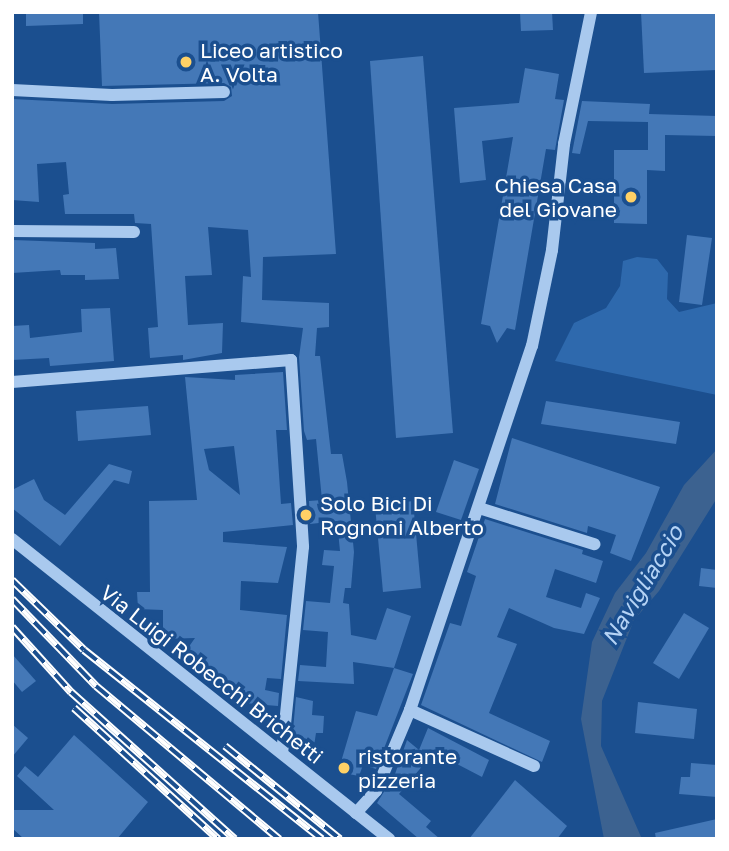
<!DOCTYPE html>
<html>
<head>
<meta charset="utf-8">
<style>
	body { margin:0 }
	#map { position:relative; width:729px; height:851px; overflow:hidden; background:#1b4f8f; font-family:"Golos Text",sans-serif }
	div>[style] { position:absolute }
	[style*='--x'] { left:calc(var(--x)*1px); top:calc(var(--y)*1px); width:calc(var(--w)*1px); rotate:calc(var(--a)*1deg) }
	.green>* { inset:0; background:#2e69ad }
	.water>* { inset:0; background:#3c6290 }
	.building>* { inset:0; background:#4478b7 }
	.minor>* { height:12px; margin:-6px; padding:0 6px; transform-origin:6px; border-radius:6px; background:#a9c9ee }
	.rail>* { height:8px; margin-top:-4px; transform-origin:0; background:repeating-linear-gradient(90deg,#1b4f8f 0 16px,#fff 0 32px); box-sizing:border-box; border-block:2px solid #fff }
	.dots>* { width:19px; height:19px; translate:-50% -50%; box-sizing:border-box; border:4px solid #1b4f8f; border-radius:50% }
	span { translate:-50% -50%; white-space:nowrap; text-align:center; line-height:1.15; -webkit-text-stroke:7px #1b4f8f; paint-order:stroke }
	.poi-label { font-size:21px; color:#fff }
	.left { translate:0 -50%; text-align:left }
	.right { translate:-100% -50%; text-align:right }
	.street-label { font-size:21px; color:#fff }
	.water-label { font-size:23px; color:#b5d3f5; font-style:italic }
	.frame { position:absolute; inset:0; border:14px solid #fff; pointer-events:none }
</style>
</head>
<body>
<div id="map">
	<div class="green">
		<div style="clip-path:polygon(637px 257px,657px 259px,668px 273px,667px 299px,679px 312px,717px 303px,717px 395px,555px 361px,574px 323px,606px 308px,620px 286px,623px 261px)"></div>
	</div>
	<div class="water">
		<div style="clip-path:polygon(717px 449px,717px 498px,659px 591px,634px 620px,602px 701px,601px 746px,642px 839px,604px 839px,581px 719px,592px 642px,615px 593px,646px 553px,684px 485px)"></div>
	</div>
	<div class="building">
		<div style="clip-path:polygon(26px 12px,83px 12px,83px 24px,26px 26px)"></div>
		<div style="clip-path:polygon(99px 12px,318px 12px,336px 254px,263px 257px,262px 300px,329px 303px,329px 327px,317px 328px,315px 356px,320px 356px,331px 454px,342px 454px,347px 482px,354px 552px,351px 588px,345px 588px,343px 603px,349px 604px,351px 635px,376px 640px,387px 608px,411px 616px,394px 668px,353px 662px,354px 684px,298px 681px,300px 665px,326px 667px,328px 632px,303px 630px,306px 601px,330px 603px,334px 566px,322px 565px,324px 550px,340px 551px,337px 521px,310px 524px,309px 501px,322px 500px,316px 439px,307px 440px,304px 431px,299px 357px,303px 328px,241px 322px,243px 276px,251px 277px,248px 230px,208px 227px,212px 275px,185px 276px,188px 325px,223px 323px,222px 353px,183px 360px,183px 355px,150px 358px,148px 328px,158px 327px,151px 224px,135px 223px,134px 214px,65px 214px,63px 195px,69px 194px,66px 162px,37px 164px,39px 202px,12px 200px,12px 99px,112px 104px,224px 101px,232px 96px,231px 87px,224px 83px,102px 86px)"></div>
		<div style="clip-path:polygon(552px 12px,553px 30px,521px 31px,520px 13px)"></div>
		<div style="clip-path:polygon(641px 12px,717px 12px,717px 70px,644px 73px)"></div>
		<div style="clip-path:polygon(423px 56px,453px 433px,396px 438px,370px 61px)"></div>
		<div style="clip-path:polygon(525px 68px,559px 74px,555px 99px,564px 100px,555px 150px,546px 149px,515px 330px,507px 328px,497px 343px,490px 326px,481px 324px,513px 137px,482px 141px,486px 180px,460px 183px,454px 108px,519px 103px)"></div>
		<div style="clip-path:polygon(582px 101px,650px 104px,649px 114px,717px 116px,717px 136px,665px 135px,665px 171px,647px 170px,647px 224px,614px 223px,614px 150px,648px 150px,648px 122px,588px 121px,580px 154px,572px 153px)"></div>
		<div style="clip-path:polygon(687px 235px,712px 238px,702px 305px,679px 302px)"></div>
		<div style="clip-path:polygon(13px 240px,95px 243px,95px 249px,116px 248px,119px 279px,85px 280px,85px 275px,61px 275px,60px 270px,12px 273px)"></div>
		<div style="clip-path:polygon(110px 308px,114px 361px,50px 366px,49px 358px,12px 360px,12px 326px,29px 325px,30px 338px,82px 332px,81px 309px)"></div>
		<div style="clip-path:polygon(evenodd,283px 372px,287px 430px,276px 430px,281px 504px,291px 503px,293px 525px,223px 532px,223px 542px,287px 547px,278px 583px,241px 581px,240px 610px,287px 615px,281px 679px,267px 678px,265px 690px,279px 693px,278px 706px,244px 703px,245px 690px,225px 688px,183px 655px,195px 638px,163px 639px,163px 610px,138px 609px,137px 592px,150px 592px,149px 501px,197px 500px,185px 377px,235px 380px,235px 375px,283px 372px,234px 446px,240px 495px,209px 470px,204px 449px,234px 446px)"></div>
		<div style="clip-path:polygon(546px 401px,680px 422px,676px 444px,541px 424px)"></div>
		<div style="clip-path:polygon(148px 406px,151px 435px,78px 441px,76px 411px)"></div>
		<div style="clip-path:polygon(512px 438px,660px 487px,631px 561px,610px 553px,616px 535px,588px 526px,587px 533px,495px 504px)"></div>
		<div style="clip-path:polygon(454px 460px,479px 469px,461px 520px,436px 512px)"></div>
		<div style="clip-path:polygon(109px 464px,132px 471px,129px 484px,114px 480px,60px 546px,12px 508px,12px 490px,34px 479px,44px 500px,65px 515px)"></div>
		<div style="clip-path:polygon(413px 501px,421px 588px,383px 592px,375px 506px)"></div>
		<div style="clip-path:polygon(485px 519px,583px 550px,582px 554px,603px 561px,596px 583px,555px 569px,546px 597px,581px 608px,586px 593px,600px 598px,584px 634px,554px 628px,509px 608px,497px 637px,517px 644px,489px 713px,550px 741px,542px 762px,421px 705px,450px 623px,461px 626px,476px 576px,467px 572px)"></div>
		<div style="clip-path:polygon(701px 568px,717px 570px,717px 588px,699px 586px)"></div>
		<div style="clip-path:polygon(684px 613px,709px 628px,679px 679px,653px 663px)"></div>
		<div style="clip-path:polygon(12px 654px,36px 681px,22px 692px,12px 680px)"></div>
		<div style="clip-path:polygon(394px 668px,413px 674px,376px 769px,363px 765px,359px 776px,338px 772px,356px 711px,377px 716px)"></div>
		<div style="clip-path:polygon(296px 697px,313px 701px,312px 715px,324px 716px,323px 733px,316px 733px,314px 746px,292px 741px)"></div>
		<div style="clip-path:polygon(638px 702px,697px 709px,694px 739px,635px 733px)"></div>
		<div style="clip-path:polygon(12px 724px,28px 738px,12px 757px)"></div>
		<div style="clip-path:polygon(428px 728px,489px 760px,482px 777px,434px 752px,399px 794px,431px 821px,426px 827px,440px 839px,419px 839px,377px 803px,395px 774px,407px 740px,419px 750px)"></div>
		<div style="clip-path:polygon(74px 735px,148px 802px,117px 839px,24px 839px,12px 828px,12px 810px,54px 810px,17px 776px,25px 766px,38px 777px)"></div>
		<div style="clip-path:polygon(691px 763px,717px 765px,717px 797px,679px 794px,681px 777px,690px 777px)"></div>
		<div style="clip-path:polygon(515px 780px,567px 826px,557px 839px,469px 839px)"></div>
		<div style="clip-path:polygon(717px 819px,717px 839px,656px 839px,655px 833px)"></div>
	</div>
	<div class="minor">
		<div style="--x:12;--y:90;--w:100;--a:2.9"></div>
		<div style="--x:112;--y:95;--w:112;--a:-1.5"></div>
		<div style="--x:12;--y:231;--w:122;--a:0.5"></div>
		<div style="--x:12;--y:382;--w:280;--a:-4.5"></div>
		<div style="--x:291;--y:360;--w:187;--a:86.3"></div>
		<div style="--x:303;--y:547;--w:206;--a:95.8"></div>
		<div style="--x:479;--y:508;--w:121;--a:17.4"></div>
		<div style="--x:12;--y:539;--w:482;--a:38.5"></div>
		<div style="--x:410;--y:710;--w:136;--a:24.3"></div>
		<div style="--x:356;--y:813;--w:30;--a:-48"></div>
		<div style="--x:376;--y:791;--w:88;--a:-67.2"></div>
		<div style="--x:410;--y:710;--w:384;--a:-71.5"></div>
		<div style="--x:532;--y:346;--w:98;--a:-78.2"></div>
		<div style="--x:552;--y:250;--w:107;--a:-83.5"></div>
		<div style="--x:564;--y:144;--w:135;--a:-78.4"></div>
	</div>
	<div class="rail">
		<div style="--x:12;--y:580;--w:100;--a:44.2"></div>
		<div style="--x:84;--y:650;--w:304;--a:38.5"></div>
		<div style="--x:12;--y:599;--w:121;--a:46"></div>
		<div style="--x:96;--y:686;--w:239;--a:39.9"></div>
		<div style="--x:12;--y:627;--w:88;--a:47.8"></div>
		<div style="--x:71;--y:692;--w:220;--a:41.9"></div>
		<div style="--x:74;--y:708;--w:195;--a:42.3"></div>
		<div style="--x:225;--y:746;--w:148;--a:39"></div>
	</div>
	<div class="dots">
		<div style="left:186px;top:62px;background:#ffd166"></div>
		<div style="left:631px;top:197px;background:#ffd166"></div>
		<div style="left:306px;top:515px;background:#ffd166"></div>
		<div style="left:344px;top:768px;background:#ffd166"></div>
	</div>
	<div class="poi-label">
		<span class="left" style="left:200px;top:62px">Liceo artistico<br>A. Volta</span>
		<span class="right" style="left:617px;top:197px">Chiesa Casa<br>del Giovane</span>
		<span class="left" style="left:320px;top:515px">Solo Bici Di<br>Rognoni Alberto</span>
		<span class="left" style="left:358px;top:768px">ristorante<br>pizzeria</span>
	</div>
	<div class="street-label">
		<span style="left:212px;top:674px;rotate:38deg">Via Luigi Robecchi Brichetti</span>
	</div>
	<div class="water-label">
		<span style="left:642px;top:585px;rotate:-59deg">Navigliaccio</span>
	</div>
	<div class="frame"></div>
</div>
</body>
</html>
